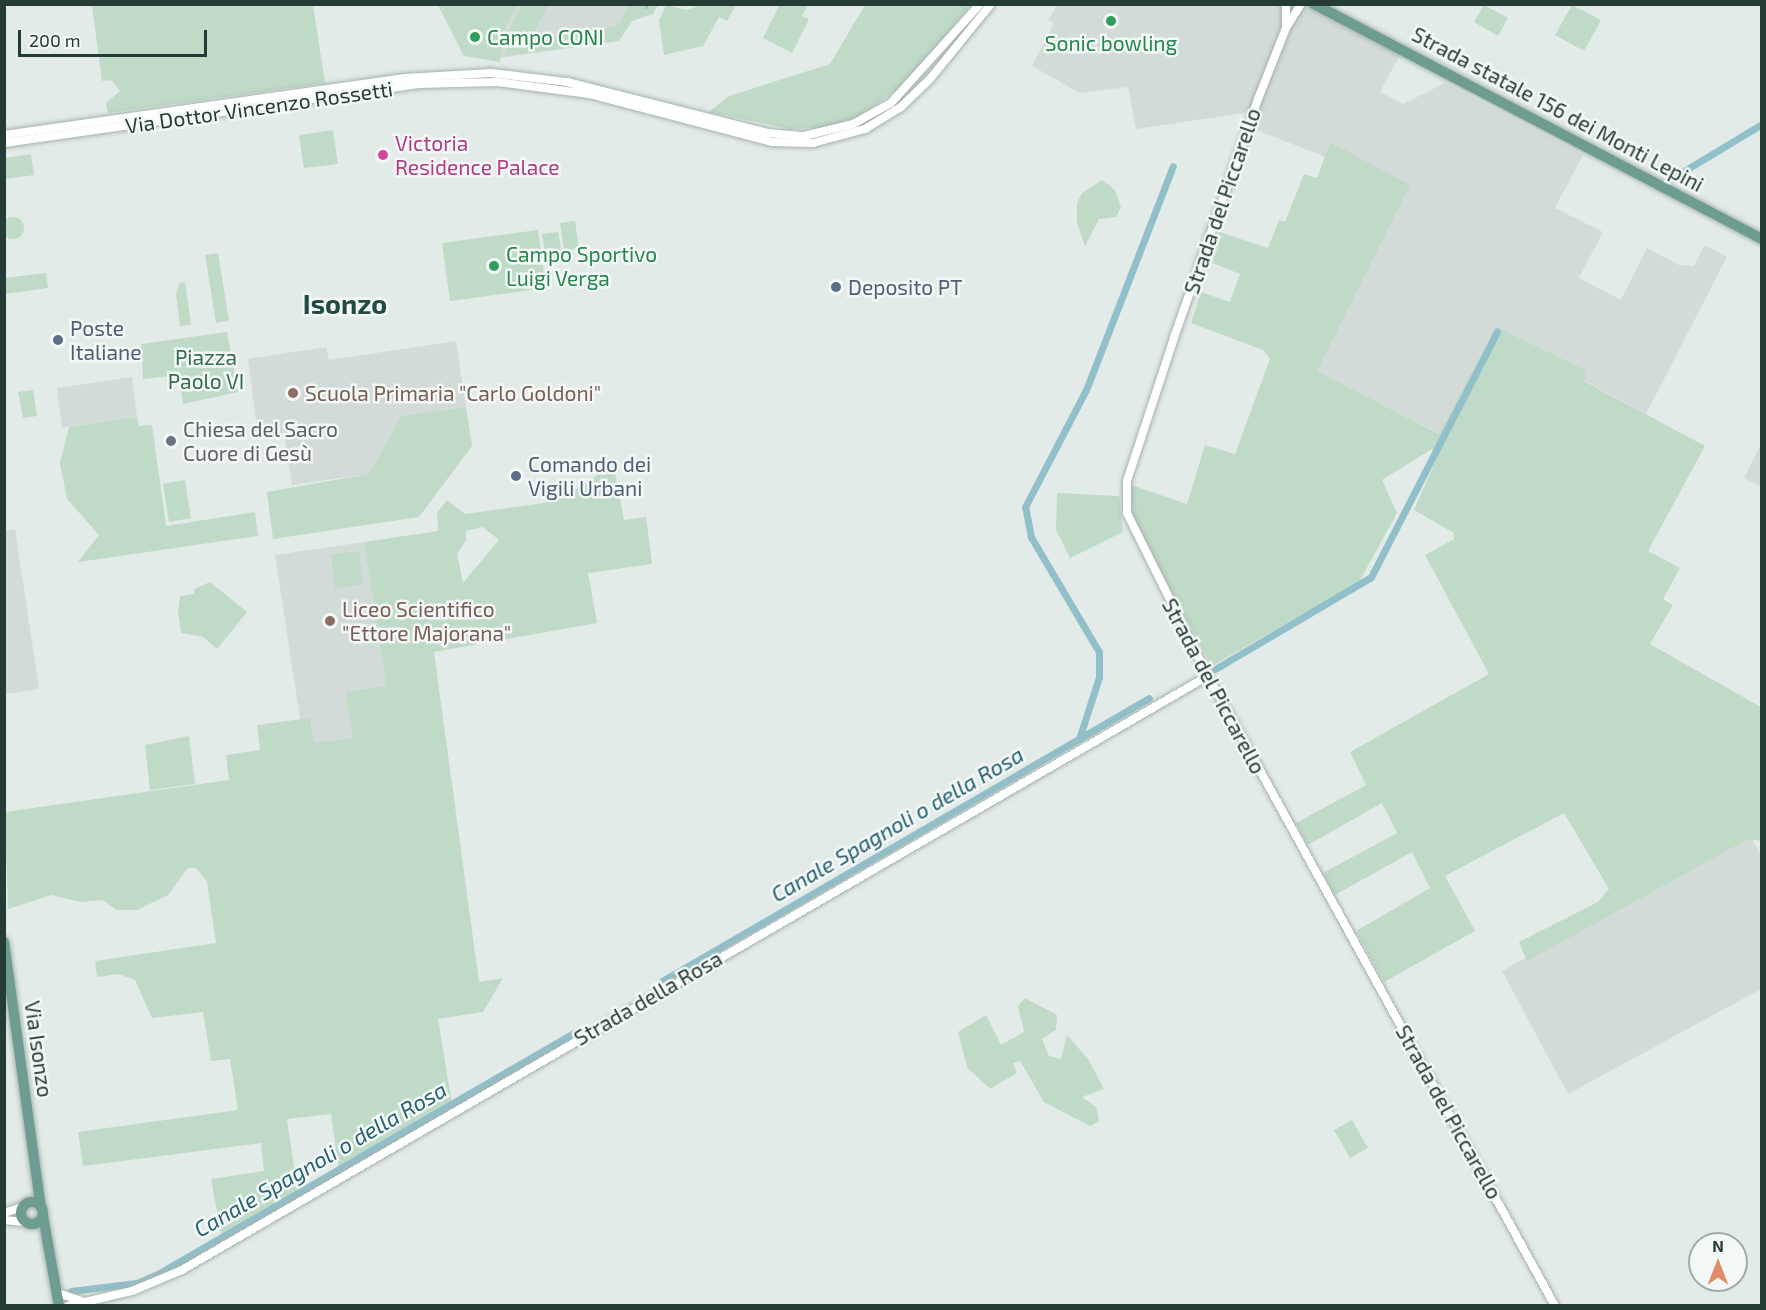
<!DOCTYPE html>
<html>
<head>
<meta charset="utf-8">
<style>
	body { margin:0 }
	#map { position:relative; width:1766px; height:1310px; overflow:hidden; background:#e3ebe8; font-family:"Exo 2",sans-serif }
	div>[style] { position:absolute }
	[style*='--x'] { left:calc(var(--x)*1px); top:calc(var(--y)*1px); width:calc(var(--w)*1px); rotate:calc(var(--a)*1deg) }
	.built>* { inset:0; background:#d2dbd7 }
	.green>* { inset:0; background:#bfdac7 }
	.round { border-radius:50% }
	.stream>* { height:2px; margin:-1px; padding:0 1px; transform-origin:1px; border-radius:1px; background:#91bfca }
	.canal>* { height:7px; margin:-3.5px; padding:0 3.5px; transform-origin:3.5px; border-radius:3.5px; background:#91bfca }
	.roads { filter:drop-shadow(0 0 2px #a6b3af) drop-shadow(0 0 2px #a6b3af) }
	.minor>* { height:8px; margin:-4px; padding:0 4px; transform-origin:4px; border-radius:4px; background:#fff }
	.major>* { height:10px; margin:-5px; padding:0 5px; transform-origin:5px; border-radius:5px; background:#6d9c92 }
	.major>.ring { margin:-5px; padding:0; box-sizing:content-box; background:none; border:10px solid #6d9c92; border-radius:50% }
	.dots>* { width:16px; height:16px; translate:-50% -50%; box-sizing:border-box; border:3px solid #f3f8f6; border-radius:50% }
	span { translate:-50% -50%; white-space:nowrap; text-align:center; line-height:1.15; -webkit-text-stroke:5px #f3f8f6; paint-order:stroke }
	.leisure-label { font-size:21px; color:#27864d }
	.left { translate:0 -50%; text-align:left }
	.street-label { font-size:21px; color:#253b36 }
	.hotel-label { font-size:21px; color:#b23c85 }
	.service-label { font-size:21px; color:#4e5e75 }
	.park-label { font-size:21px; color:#336d4c }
	.education-label { font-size:21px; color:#785e54 }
	.worship-label { font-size:21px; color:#5b616d }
	.water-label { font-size:22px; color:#256070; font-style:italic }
	.district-label { font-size:27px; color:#234b43; font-weight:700 }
	.frame { position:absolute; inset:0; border:6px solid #253b36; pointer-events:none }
	.north { position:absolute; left:1688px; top:1232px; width:60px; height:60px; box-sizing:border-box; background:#f3f8f6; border:2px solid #a1aca9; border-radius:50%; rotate:0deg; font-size:16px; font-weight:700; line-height:24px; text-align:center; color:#253b36 }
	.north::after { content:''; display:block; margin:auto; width:21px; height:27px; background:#e28d6a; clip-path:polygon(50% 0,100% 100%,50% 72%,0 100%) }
	.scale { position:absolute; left:18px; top:30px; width:189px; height:27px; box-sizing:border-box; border:3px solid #253b36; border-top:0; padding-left:8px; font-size:18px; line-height:21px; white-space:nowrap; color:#253b36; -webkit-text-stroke:4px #f3f8f6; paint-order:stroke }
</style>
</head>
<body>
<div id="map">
	<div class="built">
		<div style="clip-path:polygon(517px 5px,640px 5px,619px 41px,499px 58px,506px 27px)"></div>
		<div style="clip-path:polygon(1057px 5px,1323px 5px,1404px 47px,1380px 92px,1403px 104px,1445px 83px,1583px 155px,1555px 208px,1603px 232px,1579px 278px,1621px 300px,1647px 248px,1679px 265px,1694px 266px,1705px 245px,1727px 257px,1646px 414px,1584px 380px,1587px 371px,1440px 434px,1316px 371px,1409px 185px,1329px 143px,1325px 157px,1252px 128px,1258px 111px,1136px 129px,1128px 87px,1080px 93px,1032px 66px,1054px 23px,1048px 20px)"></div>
		<div style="clip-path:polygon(456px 341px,466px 407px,401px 416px,369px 474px,292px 485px,284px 433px,258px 436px,248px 359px,326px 347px,329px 360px)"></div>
		<div style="clip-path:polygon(132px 377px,137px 417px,62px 428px,57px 388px)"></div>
		<div style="clip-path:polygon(1761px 445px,1762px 487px,1761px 487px,1744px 478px)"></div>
		<div style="clip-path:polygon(15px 529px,39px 689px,5px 694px,4px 531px)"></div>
		<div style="clip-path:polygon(364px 542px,386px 686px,354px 738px,314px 743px,310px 718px,300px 719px,275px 555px)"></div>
		<div style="clip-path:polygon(1749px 833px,1761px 855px,1761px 989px,1568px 1094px,1502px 971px)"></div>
	</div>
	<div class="green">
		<div style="clip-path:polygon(780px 4px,808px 5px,802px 16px,809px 19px,792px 53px,763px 38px)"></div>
		<div style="clip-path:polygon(92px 5px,313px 5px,325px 83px,108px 113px,106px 103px,120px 91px,111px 80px,102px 81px)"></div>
		<div style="clip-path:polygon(438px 5px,517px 5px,506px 27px,500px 62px,464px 56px)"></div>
		<div style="clip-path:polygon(522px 5px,548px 5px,532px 37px,535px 40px,614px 27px,620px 23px,628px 5px,658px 5px,653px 14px,632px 21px,619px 41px,505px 56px,510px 28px)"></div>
		<div style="clip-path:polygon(666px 5px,686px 10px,702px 5px,736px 5px,727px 21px,719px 17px,703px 46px,664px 55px,659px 20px)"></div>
		<div style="clip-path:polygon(865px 5px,971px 5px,906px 83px,860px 116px,822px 128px,791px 129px,709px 112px,729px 96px,830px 64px)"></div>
		<div style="clip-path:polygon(1484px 5px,1508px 18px,1498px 36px,1474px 22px)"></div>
		<div style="clip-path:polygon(1572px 5px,1601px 20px,1584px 51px,1555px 35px)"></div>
		<div style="clip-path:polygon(333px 130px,338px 164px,304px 168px,299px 135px)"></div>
		<div style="clip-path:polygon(1330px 142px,1410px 185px,1317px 371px,1439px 434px,1496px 327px,1587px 371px,1584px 381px,1705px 446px,1648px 551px,1680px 568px,1663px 599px,1673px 605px,1650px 644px,1761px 707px,1761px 841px,1748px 839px,1527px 961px,1519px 942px,1598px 902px,1609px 889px,1564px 813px,1445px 876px,1475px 931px,1384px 982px,1356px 931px,1430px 888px,1412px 852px,1335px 895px,1323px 873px,1397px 833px,1382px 803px,1308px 845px,1296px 823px,1366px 785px,1350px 752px,1489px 674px,1425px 555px,1454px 539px,1454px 533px,1414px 510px,1439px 453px,1432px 449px,1382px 480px,1397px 513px,1359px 582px,1212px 666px,1133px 521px,1131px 485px,1187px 504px,1205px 445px,1235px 454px,1270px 359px,1263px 350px,1191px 323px,1201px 292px,1230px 302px,1240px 274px,1210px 262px,1219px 232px,1268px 248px,1279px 220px,1285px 222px,1304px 174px,1317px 178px)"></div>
		<div style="clip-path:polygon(31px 154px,34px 175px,5px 179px,5px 158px)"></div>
		<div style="clip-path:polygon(1102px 180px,1115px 190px,1121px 207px,1116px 217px,1099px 219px,1085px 246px,1077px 223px,1077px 203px,1082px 193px)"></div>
		<div class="round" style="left:2px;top:217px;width:22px;height:22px"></div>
		<div style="clip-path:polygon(575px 221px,579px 248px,564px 250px,560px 223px)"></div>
		<div style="clip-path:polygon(538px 230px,546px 288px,450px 301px,442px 243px)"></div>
		<div style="clip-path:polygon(558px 232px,563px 262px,547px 264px,542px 234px)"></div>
		<div style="clip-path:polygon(218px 253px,229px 321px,216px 323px,205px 255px)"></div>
		<div style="clip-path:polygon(46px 273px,48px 288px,5px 294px,5px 278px)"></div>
		<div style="clip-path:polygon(185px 282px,191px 325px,180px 326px,176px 295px,179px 283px)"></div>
		<div style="clip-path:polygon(227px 332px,238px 392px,183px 404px,179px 375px,143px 379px,141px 344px)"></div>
		<div style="clip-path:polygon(33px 390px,37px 416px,23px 418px,18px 392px)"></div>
		<div style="clip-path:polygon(466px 407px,472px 446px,419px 517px,273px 539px,267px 492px,369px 474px,401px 416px)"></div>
		<div style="clip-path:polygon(137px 417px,139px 426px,152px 425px,166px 526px,255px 512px,258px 536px,78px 562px,99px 535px,67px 499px,60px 463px,69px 427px)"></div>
		<div style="clip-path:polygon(evenodd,613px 463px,624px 520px,646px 517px,652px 564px,588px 573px,597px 623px,434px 652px,479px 982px,503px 978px,483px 1012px,438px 1019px,452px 1104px,339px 1172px,331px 1114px,287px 1119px,298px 1195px,222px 1238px,211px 1179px,264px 1171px,261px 1143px,83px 1166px,78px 1132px,238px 1110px,230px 1059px,211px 1061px,203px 1012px,152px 1018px,135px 980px,118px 974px,97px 977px,95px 961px,216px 943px,207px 882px,196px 868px,188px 868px,168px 895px,137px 910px,117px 910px,102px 900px,81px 902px,51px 895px,8px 909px,5px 812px,229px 780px,226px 755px,260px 750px,257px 725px,310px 718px,314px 743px,353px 738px,346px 692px,386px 686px,364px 542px,438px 531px,437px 513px,447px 500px,465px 514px,544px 503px,581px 487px,613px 463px,483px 527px,499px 540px,463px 583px,457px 554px,466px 540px,466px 531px,483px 527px)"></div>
		<div style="clip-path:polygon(185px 480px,191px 518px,169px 522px,163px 484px)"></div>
		<div style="clip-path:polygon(1057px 493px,1119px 496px,1123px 532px,1070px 558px,1056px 530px)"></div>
		<div style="clip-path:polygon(359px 551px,363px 584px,335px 588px,331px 555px)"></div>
		<div style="clip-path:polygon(210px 582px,247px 612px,217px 649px,203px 637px,181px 633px,178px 612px,180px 596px,194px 594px,194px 589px)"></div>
		<div style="clip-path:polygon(189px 736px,195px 784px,150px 790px,145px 745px)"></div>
		<div style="clip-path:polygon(1025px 998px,1057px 1015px,1056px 1030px,1042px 1039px,1049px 1056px,1061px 1059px,1067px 1035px,1088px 1059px,1104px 1089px,1082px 1097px,1096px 1107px,1099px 1121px,1090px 1126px,1044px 1102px,1020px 1061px,1013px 1063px,1017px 1073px,990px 1089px,967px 1067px,958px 1032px,986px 1015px,1001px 1045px,1024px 1032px,1018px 1006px)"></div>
		<div style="clip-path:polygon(1352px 1120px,1368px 1148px,1350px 1158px,1334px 1130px)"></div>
	</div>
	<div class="stream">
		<div style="--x:646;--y:8;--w:4;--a:-63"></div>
	</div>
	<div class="canal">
		<div style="--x:1669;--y:180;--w:109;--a:-31.1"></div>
		<div style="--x:1215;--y:669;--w:181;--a:-30.5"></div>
		<div style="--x:1371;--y:577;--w:276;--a:-62.8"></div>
		<div style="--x:1079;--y:739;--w:65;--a:-72.1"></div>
		<div style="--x:1099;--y:677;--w:25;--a:-90"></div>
		<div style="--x:1099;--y:652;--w:134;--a:-120.6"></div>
		<div style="--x:1031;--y:537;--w:31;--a:-101"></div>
		<div style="--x:1025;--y:507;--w:132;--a:-62.5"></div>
		<div style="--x:1086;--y:390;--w:240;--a:-68.8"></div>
		<div style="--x:662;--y:981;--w:563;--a:-30.16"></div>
		<div style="--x:71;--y:1291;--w:66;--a:-6.9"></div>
		<div style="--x:137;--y:1283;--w:21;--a:-23"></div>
		<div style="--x:156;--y:1275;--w:487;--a:-30.1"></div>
	</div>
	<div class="roads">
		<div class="minor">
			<div style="--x:1286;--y:4;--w:21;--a:90"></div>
			<div style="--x:1301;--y:4;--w:28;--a:122"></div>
			<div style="--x:1286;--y:28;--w:76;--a:111.5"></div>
			<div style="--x:1258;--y:99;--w:253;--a:109.4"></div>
			<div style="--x:1174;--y:338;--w:151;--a:108.2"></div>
			<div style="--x:1127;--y:481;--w:32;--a:90"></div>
			<div style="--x:1127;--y:513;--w:182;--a:63.6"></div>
			<div style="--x:1208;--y:676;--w:719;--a:61.15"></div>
			<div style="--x:4;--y:135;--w:405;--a:-8.1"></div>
			<div style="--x:405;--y:78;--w:86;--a:-3.3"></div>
			<div style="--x:491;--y:73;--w:77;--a:6.8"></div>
			<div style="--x:567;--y:82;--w:207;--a:14.2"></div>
			<div style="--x:768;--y:133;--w:36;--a:5"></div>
			<div style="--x:804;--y:136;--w:50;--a:-13.8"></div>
			<div style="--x:853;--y:124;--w:43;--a:-28.9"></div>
			<div style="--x:891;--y:103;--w:133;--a:-48"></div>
			<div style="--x:4;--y:143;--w:417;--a:-8.1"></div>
			<div style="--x:417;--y:84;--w:80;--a:-1.4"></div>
			<div style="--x:497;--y:82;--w:93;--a:7.4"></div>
			<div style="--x:589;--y:94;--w:189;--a:14.7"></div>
			<div style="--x:772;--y:142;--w:41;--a:1.4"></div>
			<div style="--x:813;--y:143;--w:54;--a:-15.1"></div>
			<div style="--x:865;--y:129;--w:42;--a:-31.4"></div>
			<div style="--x:901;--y:107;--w:40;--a:-44"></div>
			<div style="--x:930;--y:79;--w:97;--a:-50.9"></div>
			<div style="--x:4;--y:1213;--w:19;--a:-18"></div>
			<div style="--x:4;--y:1220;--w:20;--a:6"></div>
			<div style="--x:58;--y:1293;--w:24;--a:19"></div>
			<div style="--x:68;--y:1306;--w:66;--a:-13.2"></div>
			<div style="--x:132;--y:1291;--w:54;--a:-22.8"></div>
			<div style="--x:182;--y:1270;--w:1186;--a:-30.07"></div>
		</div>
		<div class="major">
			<div style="--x:1314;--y:4;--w:506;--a:27.68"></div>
			<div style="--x:4;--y:942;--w:268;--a:82.1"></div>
			<div class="ring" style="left:21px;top:1202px;width:12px;height:12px"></div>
			<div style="--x:43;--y:1216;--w:91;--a:79.9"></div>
		</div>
	</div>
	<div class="dots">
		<div style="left:1111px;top:21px;background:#2e9e5b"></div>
		<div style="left:475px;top:37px;background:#2e9e5b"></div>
		<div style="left:383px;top:155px;background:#d1479c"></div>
		<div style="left:494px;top:266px;background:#2e9e5b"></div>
		<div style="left:836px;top:287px;background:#5c6f8a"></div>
		<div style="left:58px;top:340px;background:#5c6f8a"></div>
		<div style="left:293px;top:393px;background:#8d6e63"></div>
		<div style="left:171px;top:441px;background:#6b7280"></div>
		<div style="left:516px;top:476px;background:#5c6f8a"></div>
		<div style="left:330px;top:621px;background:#8d6e63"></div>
	</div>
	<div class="leisure-label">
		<span class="left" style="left:487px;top:37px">Campo CONI</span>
		<span style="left:1111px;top:43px">Sonic bowling</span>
		<span class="left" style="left:506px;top:266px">Campo Sportivo<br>Luigi Verga</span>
	</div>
	<div class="street-label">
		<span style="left:259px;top:107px;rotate:-8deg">Via Dottor Vincenzo Rossetti</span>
		<span style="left:1558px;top:109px;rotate:28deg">Strada statale 156 dei Monti Lepini</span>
		<span style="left:1222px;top:201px;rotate:-71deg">Strada del Piccarello</span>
		<span style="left:1214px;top:686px;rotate:62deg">Strada del Piccarello</span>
		<span style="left:648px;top:998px;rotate:-30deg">Strada della Rosa</span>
		<span style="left:39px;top:1049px;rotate:82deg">Via Isonzo</span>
		<span style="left:1449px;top:1112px;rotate:61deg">Strada del Piccarello</span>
	</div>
	<div class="hotel-label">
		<span class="left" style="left:395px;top:155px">Victoria<br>Residence Palace</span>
	</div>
	<div class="service-label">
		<span class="left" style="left:848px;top:287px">Deposito PT</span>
		<span class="left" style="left:70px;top:340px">Poste<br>Italiane</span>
		<span class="left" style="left:528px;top:476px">Comando dei<br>Vigili Urbani</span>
	</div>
	<div class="park-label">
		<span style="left:206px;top:369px">Piazza<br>Paolo VI</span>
	</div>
	<div class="education-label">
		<span class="left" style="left:305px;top:393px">Scuola Primaria "Carlo Goldoni"</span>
		<span class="left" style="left:342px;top:621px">Liceo Scientifico<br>"Ettore Majorana"</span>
	</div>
	<div class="worship-label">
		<span class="left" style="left:183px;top:441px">Chiesa del Sacro<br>Cuore di Gesù</span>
	</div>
	<div class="water-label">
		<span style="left:897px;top:824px;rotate:-30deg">Canale Spagnoli o della Rosa</span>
		<span style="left:320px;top:1159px;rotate:-30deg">Canale Spagnoli o della Rosa</span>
	</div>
	<div class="district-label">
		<span style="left:345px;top:304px">Isonzo</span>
	</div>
	<div class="frame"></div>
	<div class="north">N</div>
	<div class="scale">200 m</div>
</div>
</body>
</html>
